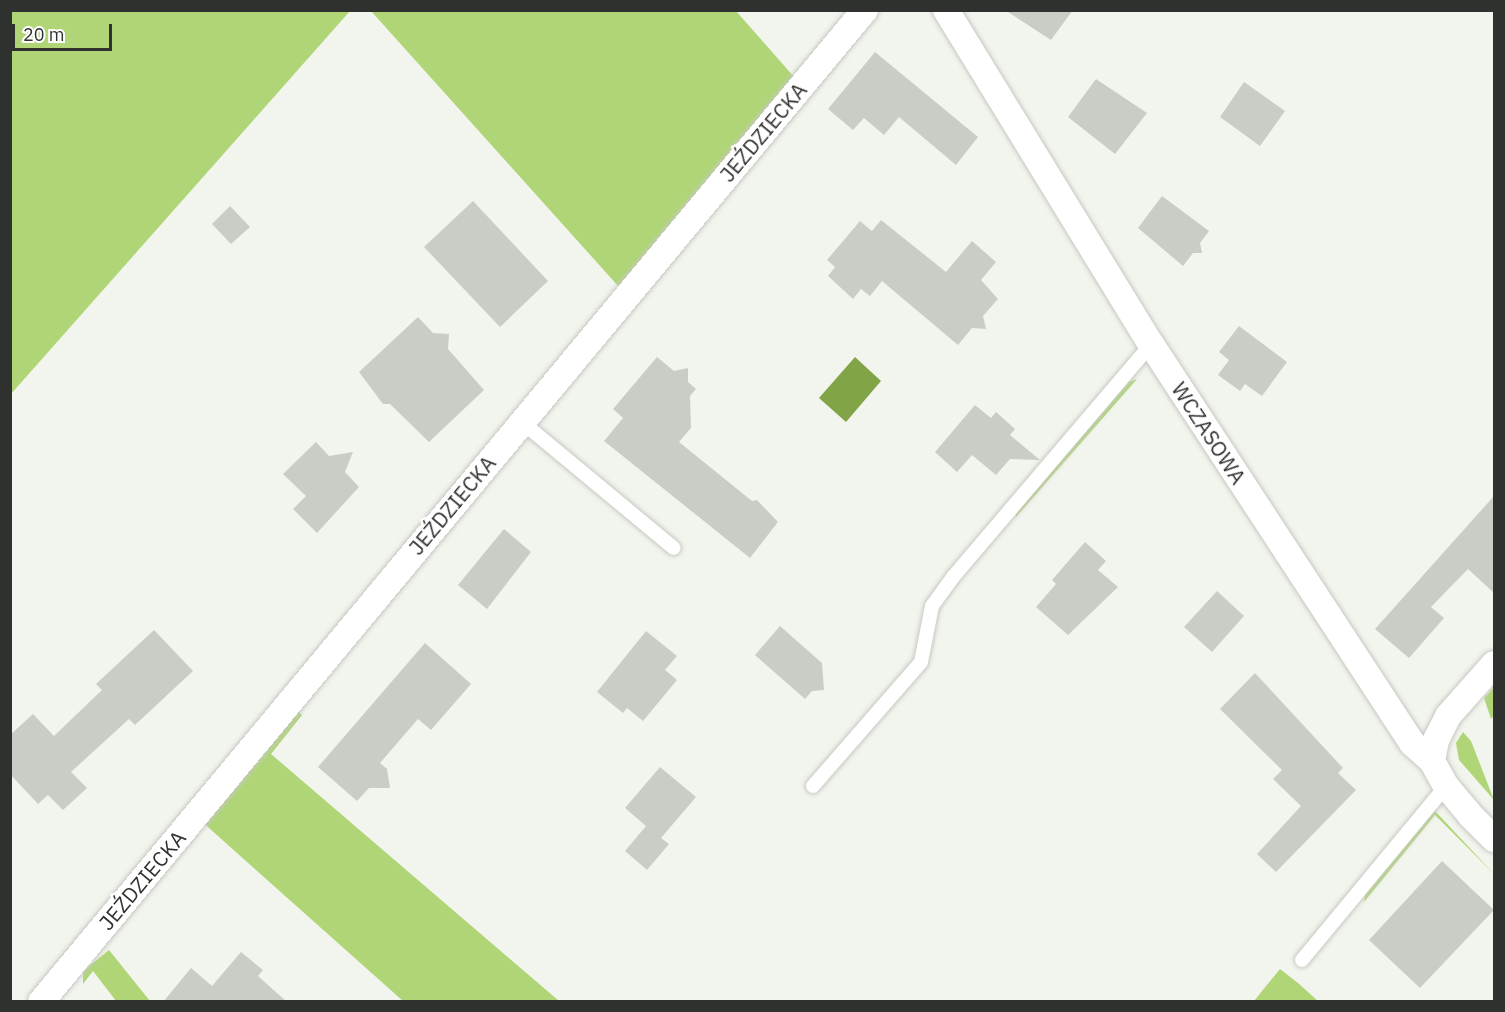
<!DOCTYPE html>
<html>
<head>
<meta charset="utf-8">
<style>
	body { margin:0 }
	#map { position:relative; width:1505px; height:1012px; overflow:hidden; background:#f2f5ee; font-family:"IBM Plex Sans",sans-serif }
	div>[style] { position:absolute }
	[style*='--x'] { left:calc(var(--x)*1px); top:calc(var(--y)*1px); width:calc(var(--w)*1px); rotate:calc(var(--a)*1deg) }
	.green>* { inset:0; background:#b0d577 }
	.water>* { inset:0; background:#81a446 }
	.building>* { inset:0; background:#cacdc6 }
	.roads { filter:drop-shadow(0 0 2px #c6c9c2) drop-shadow(0 0 2px #c6c9c2) }
	.service>* { height:14px; margin:-7px; padding:0 7px; transform-origin:7px; border-radius:7px; background:#fff }
	.minor>* { height:26px; margin:-13px; padding:0 13px; transform-origin:13px; border-radius:13px; background:#fff }
	span { translate:-50% -50%; white-space:nowrap; text-align:center; line-height:1.15; -webkit-text-stroke:5px #fff; paint-order:stroke }
	.street-label { font-size:21px; color:#2f312e }
	.frame { position:absolute; inset:0; border:12px solid #2f312e; pointer-events:none }
	.scale { position:absolute; left:12px; top:24px; width:100px; height:27px; box-sizing:border-box; border:3px solid #2f312e; border-top:0; padding-left:8px; font-size:18px; line-height:21px; white-space:nowrap; color:#2f312e; -webkit-text-stroke:4px #fff; paint-order:stroke }
</style>
</head>
<body>
<div id="map">
	<div class="green">
		<div style="clip-path:polygon(11px 10px,350px 11px,11px 394px,10px 11px)"></div>
		<div style="clip-path:polygon(371px 11px,736px 11px,795px 78px,619px 287px)"></div>
		<div style="clip-path:polygon(1137px 379px,1016px 517px,1016px 513px,1129px 382px)"></div>
		<div style="clip-path:polygon(1494px 687px,1494px 715px,1491px 719px,1484px 698px)"></div>
		<div style="clip-path:polygon(295px 709px,302px 715px,271px 754px,559px 1001px,403px 1001px,209px 828px,203px 822px)"></div>
		<div style="clip-path:polygon(1463px 732px,1471px 741px,1494px 800px,1459px 760px,1456px 743px)"></div>
		<div style="clip-path:polygon(1435px 811px,1494px 874px,1435px 815px,1364px 902px,1365px 893px)"></div>
		<div style="clip-path:polygon(109px 950px,150px 1001px,116px 1001px,93px 971px,83px 984px,83px 971px)"></div>
		<div style="clip-path:polygon(1280px 969px,1298px 983px,1318px 1001px,1254px 1001px)"></div>
	</div>
	<div class="water">
		<div style="clip-path:polygon(855px 357px,881px 381px,846px 422px,819px 398px)"></div>
	</div>
	<div class="building">
		<div style="clip-path:polygon(1005px 10px,1073px 10px,1051px 40px)"></div>
		<div style="clip-path:polygon(875px 52px,978px 137px,956px 165px,899px 117px,884px 135px,864px 118px,853px 130px,828px 109px)"></div>
		<div style="clip-path:polygon(1096px 79px,1147px 113px,1115px 154px,1068px 117px)"></div>
		<div style="clip-path:polygon(1244px 82px,1285px 111px,1260px 146px,1220px 117px)"></div>
		<div style="clip-path:polygon(1162px 196px,1209px 231px,1200px 243px,1202px 253px,1193px 253px,1183px 266px,1138px 228px)"></div>
		<div style="clip-path:polygon(473px 201px,548px 281px,500px 327px,424px 247px)"></div>
		<div style="clip-path:polygon(230px 206px,250px 227px,231px 244px,212px 224px)"></div>
		<div style="clip-path:polygon(881px 220px,946px 272px,972px 241px,996px 262px,981px 280px,998px 299px,983px 316px,986px 329px,972px 328px,958px 345px,882px 281px,870px 296px,861px 289px,853px 299px,828px 276px,835px 267px,827px 260px,860px 221px,872px 231px)"></div>
		<div style="clip-path:polygon(418px 317px,433px 333px,449px 334px,448px 349px,484px 390px,429px 442px,390px 404px,383px 404px,359px 372px)"></div>
		<div style="clip-path:polygon(1239px 326px,1287px 362px,1262px 396px,1245px 384px,1240px 391px,1218px 375px,1229px 360px,1219px 352px)"></div>
		<div style="clip-path:polygon(657px 357px,674px 371px,688px 368px,688px 382px,696px 389px,690px 396px,691px 428px,679px 442px,752px 501px,757px 500px,778px 522px,750px 558px,604px 441px,623px 418px,613px 409px)"></div>
		<div style="clip-path:polygon(975px 405px,991px 418px,996px 412px,1015px 429px,1010px 435px,1040px 460px,1010px 459px,996px 475px,972px 455px,957px 472px,935px 452px)"></div>
		<div style="clip-path:polygon(316px 442px,329px 456px,353px 452px,345px 472px,359px 487px,317px 533px,293px 509px,306px 496px,283px 474px)"></div>
		<div style="clip-path:polygon(1494px 496px,1494px 593px,1468px 569px,1431px 607px,1444px 618px,1409px 658px,1375px 629px)"></div>
		<div style="clip-path:polygon(504px 529px,531px 552px,487px 609px,458px 585px)"></div>
		<div style="clip-path:polygon(1085px 542px,1106px 561px,1098px 570px,1118px 587px,1068px 635px,1036px 607px,1056px 584px,1052px 580px)"></div>
		<div style="clip-path:polygon(1217px 591px,1244px 616px,1212px 652px,1184px 627px)"></div>
		<div style="clip-path:polygon(780px 626px,822px 663px,824px 690px,812px 691px,805px 699px,755px 655px)"></div>
		<div style="clip-path:polygon(154px 630px,193px 671px,135px 725px,129px 719px,71px 772px,87px 788px,63px 810px,48px 795px,38px 804px,10px 774px,10px 735px,33px 714px,54px 736px,102px 690px,96px 684px)"></div>
		<div style="clip-path:polygon(646px 631px,677px 656px,665px 670px,677px 680px,643px 721px,627px 708px,623px 713px,597px 692px)"></div>
		<div style="clip-path:polygon(425px 643px,471px 684px,431px 730px,418px 719px,380px 763px,387px 769px,390px 788px,369px 788px,357px 801px,318px 767px)"></div>
		<div style="clip-path:polygon(1255px 673px,1343px 768px,1338px 773px,1356px 790px,1276px 872px,1257px 854px,1301px 806px,1273px 779px,1282px 770px,1220px 709px)"></div>
		<div style="clip-path:polygon(660px 767px,696px 797px,661px 838px,669px 844px,647px 870px,625px 851px,646px 826px,625px 808px)"></div>
		<div style="clip-path:polygon(1442px 861px,1494px 910px,1420px 988px,1369px 940px)"></div>
		<div style="clip-path:polygon(241px 952px,263px 970px,258px 976px,287px 1002px,163px 1002px,191px 968px,212px 986px)"></div>
	</div>
	<div class="roads">
		<div class="service">
			<div style="--x:522;--y:422;--w:197;--a:39.7"></div>
			<div style="--x:813;--y:786;--w:164;--a:-48.9"></div>
			<div style="--x:921;--y:662;--w:57;--a:-78.9"></div>
			<div style="--x:932;--y:606;--w:36;--a:-54"></div>
			<div style="--x:953;--y:577;--w:306;--a:-49.6"></div>
			<div style="--x:1302;--y:960;--w:226;--a:-50.4"></div>
		</div>
		<div class="minor">
			<div style="--x:946;--y:10;--w:392;--a:58.5"></div>
			<div style="--x:1151;--y:344;--w:477;--a:56.8"></div>
			<div style="--x:1412;--y:743;--w:27;--a:42"></div>
			<div style="--x:1432;--y:761;--w:29;--a:61"></div>
			<div style="--x:1446;--y:786;--w:38;--a:50"></div>
			<div style="--x:1470;--y:815;--w:34;--a:45"></div>
			<div style="--x:1432;--y:761;--w:21;--a:-79"></div>
			<div style="--x:1436;--y:740;--w:27;--a:-63"></div>
			<div style="--x:1448;--y:716;--w:69;--a:-48.5"></div>
			<div style="--x:41;--y:1002;--w:1290;--a:-50.29"></div>
		</div>
	</div>
	<div class="street-label">
		<span style="left:763px;top:132px;rotate:-50deg">JEŹDZIECKA</span>
		<span style="left:1209px;top:433px;rotate:57deg">WCZASOWA</span>
		<span style="left:452px;top:505px;rotate:-50deg">JEŹDZIECKA</span>
		<span style="left:142px;top:880px;rotate:-50deg">JEŹDZIECKA</span>
	</div>
	<div class="frame"></div>
	<div class="scale">20 m</div>
</div>
</body>
</html>
